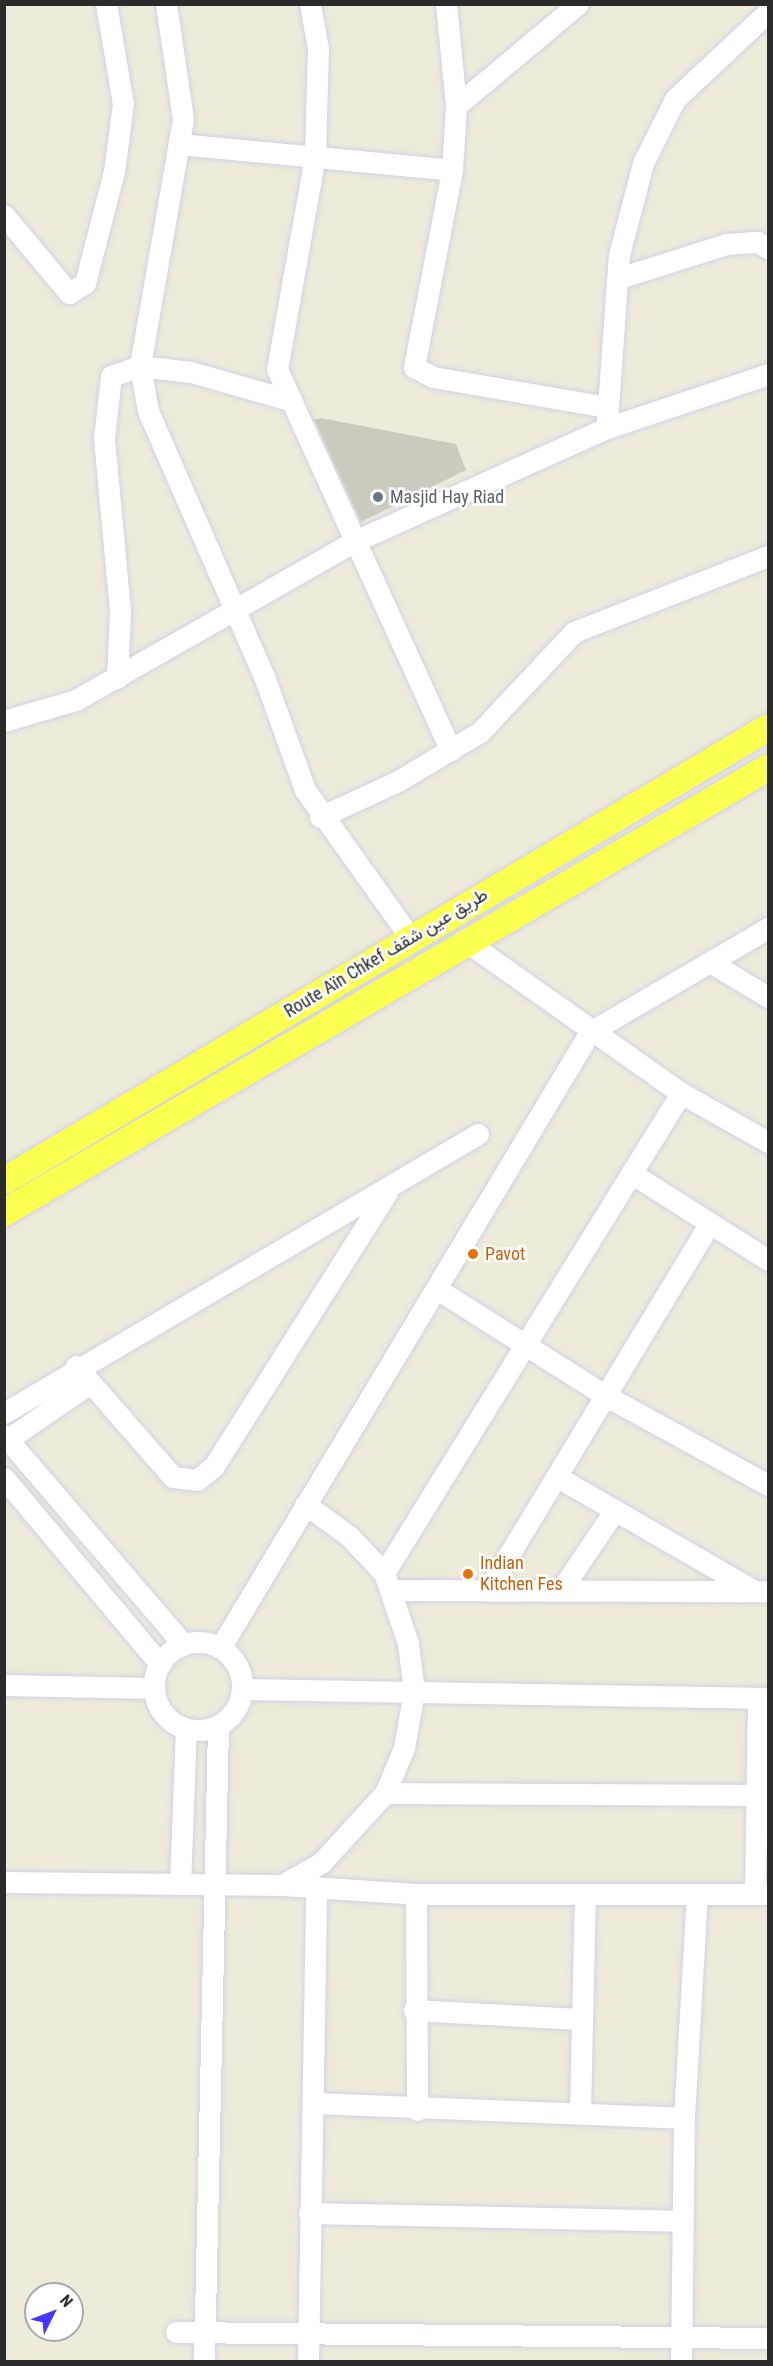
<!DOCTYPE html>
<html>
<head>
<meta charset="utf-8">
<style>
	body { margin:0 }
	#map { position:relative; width:773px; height:2366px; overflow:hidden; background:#eeebdb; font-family:"Roboto Condensed",Vazirmatn,sans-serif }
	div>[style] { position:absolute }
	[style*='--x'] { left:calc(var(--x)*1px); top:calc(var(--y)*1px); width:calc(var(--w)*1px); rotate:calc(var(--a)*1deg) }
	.building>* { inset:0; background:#cccabe }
	.roads { filter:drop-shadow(0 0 2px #d2d0e5) drop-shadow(0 0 2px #d2d0e5) }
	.minor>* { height:21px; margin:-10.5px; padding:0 10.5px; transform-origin:10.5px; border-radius:10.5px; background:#fff }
	.minor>.ring { margin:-10.5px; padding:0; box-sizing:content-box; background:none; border:21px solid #fff; border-radius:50% }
	.major>* { height:27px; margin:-13.5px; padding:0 13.5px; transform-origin:13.5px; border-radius:13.5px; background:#fbff50 }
	.dots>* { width:16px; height:16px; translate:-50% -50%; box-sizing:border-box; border:3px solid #fff; border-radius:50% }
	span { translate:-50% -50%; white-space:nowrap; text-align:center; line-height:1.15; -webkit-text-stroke:5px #fff; paint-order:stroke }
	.worship-label { font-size:18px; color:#5b616d }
	.left { translate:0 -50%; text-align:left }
	.street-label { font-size:18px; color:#2b2b2b }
	.food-label { font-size:18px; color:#c56008 }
	.frame { position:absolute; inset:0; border:6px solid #2b2b2b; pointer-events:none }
	.north { position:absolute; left:24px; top:2282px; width:60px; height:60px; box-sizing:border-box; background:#fff; border:2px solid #aaa; border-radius:50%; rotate:48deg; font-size:16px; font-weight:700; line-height:24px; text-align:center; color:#2b2b2b }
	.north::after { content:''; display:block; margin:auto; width:21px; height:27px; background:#4537ff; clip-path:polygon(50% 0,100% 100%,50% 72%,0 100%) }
</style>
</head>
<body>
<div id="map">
	<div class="building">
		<div style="clip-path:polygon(321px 418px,456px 444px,466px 470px,361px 522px,314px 420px)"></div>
	</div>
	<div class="roads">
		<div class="minor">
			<div style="--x:166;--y:4;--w:116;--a:81.6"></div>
			<div style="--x:183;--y:119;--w:251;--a:99.9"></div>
			<div style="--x:140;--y:366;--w:46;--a:79.9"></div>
			<div style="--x:148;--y:411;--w:289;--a:66.4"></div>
			<div style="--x:264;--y:676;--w:121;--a:70.2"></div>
			<div style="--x:305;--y:790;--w:181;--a:54.5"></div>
			<div style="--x:310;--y:4;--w:46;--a:79.9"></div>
			<div style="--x:318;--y:49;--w:107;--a:91.6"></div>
			<div style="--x:315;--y:156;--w:216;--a:100.1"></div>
			<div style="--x:277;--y:369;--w:419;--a:65.5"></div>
			<div style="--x:446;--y:4;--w:102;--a:84.4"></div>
			<div style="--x:456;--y:106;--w:64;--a:93.6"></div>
			<div style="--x:452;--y:170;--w:201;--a:100.9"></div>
			<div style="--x:414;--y:367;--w:21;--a:28"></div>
			<div style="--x:433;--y:377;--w:176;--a:9.8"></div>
			<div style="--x:456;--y:106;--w:159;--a:-39.9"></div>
			<div style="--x:179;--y:144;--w:274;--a:5.4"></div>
			<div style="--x:4;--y:215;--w:102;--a:50.2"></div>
			<div style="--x:69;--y:293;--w:19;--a:-32"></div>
			<div style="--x:85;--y:283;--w:115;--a:-75.4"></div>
			<div style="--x:114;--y:172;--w:69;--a:-82.5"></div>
			<div style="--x:123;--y:104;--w:101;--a:-99.6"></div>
			<div style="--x:619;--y:278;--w:112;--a:-17.6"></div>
			<div style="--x:726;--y:244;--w:31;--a:-4"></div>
			<div style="--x:757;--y:242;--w:13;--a:29"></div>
			<div style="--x:607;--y:421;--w:166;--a:-85.9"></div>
			<div style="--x:619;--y:255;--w:95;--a:-75.4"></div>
			<div style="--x:643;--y:163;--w:72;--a:-63.4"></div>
			<div style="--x:675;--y:99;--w:127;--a:-43.1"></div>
			<div style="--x:117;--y:678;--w:67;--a:-87.4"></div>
			<div style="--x:120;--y:611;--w:173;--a:-95.3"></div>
			<div style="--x:104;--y:439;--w:63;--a:-83.7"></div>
			<div style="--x:111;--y:376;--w:31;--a:-19"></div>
			<div style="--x:140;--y:366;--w:51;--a:6.7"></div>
			<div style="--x:191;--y:372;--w:99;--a:15.9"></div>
			<div style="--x:4;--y:721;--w:75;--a:-16.3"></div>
			<div style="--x:76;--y:700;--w:321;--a:-29.7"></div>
			<div style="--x:355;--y:541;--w:276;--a:-24.2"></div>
			<div style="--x:607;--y:428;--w:170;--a:-18.5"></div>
			<div style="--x:320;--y:817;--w:86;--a:-24.8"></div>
			<div style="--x:398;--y:781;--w:96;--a:-30.9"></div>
			<div style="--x:480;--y:732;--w:137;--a:-46.8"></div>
			<div style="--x:574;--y:632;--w:208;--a:-21.4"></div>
			<div style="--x:464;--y:940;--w:266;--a:35.2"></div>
			<div style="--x:681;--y:1093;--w:100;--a:29.4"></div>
			<div style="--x:710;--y:962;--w:68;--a:31.1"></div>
			<div style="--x:631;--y:1173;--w:162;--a:32.4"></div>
			<div style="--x:437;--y:1289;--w:202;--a:32.3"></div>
			<div style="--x:608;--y:1397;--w:183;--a:28.8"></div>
			<div style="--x:76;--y:1366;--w:147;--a:48.9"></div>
			<div style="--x:173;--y:1477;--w:24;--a:7"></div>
			<div style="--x:197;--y:1480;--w:22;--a:-39"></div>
			<div style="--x:214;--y:1466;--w:324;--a:-57.7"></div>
			<div style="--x:4;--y:1413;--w:550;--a:-30.48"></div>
			<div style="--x:4;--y:1435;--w:275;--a:49.4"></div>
			<div style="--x:8;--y:1439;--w:99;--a:-34.3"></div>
			<div style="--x:4;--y:1478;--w:243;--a:50"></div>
			<div style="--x:559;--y:1478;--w:222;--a:30"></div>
			<div style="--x:384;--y:1573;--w:564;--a:-58.25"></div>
			<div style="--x:490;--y:1586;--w:421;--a:-58.8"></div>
			<div style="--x:563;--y:1587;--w:93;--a:-56"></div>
			<div style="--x:392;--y:1590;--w:376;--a:0.2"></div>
			<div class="ring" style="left:154px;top:1642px;width:67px;height:67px"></div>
			<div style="--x:220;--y:1648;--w:719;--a:-59.01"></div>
			<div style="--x:590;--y:1032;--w:206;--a:-30.3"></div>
			<div style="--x:4;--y:1685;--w:150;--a:1.1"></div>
			<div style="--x:243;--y:1689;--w:525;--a:0.98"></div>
			<div style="--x:385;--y:1793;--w:371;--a:0.3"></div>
			<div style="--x:4;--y:1882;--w:278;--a:0.6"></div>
			<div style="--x:282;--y:1885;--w:134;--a:3.8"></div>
			<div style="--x:416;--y:1894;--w:352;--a:0"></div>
			<div style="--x:180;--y:1884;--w:155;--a:-87.8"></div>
			<div style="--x:282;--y:1885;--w:45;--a:-29.4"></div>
			<div style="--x:321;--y:1863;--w:95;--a:-47.6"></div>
			<div style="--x:385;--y:1793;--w:49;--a:-67.1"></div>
			<div style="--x:404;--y:1748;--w:57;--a:-79.9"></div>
			<div style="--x:414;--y:1692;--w:49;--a:-97"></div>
			<div style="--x:408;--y:1643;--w:74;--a:-108.9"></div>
			<div style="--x:384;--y:1573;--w:51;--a:-133.4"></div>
			<div style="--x:349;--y:1536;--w:54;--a:-144"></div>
			<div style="--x:416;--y:1894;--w:216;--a:89.7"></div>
			<div style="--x:755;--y:1894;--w:196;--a:-89.1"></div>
			<div style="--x:414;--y:2010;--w:168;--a:3.1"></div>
			<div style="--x:313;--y:2103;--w:371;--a:2.3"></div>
			<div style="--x:580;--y:2111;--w:215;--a:-88.7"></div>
			<div style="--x:309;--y:2213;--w:372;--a:1.2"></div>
			<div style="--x:176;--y:2332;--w:592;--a:0.58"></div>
			<div style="--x:204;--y:2362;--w:636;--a:-88.74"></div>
			<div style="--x:308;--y:2362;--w:475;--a:-89"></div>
			<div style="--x:681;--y:2362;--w:244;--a:-89.3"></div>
			<div style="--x:684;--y:2118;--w:224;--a:-86.7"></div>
		</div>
		<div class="major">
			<div style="--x:4;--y:1180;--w:888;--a:-30.67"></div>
			<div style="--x:4;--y:1212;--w:884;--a:-30.22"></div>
		</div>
	</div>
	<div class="dots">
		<div style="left:378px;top:497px;background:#6b7280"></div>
		<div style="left:473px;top:1254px;background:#e8710a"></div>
		<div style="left:468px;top:1574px;background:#e8710a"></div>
	</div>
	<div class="worship-label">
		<span class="left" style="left:390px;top:497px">Masjid Hay Riad</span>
	</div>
	<div class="street-label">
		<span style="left:386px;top:953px;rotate:-31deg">Route Aïn Chkef طريق عين شقف</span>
	</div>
	<div class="food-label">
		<span class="left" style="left:485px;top:1254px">Pavot</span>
		<span class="left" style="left:480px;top:1574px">Indian<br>Kitchen Fes</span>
	</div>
	<div class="frame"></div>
	<div class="north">N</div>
</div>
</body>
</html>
